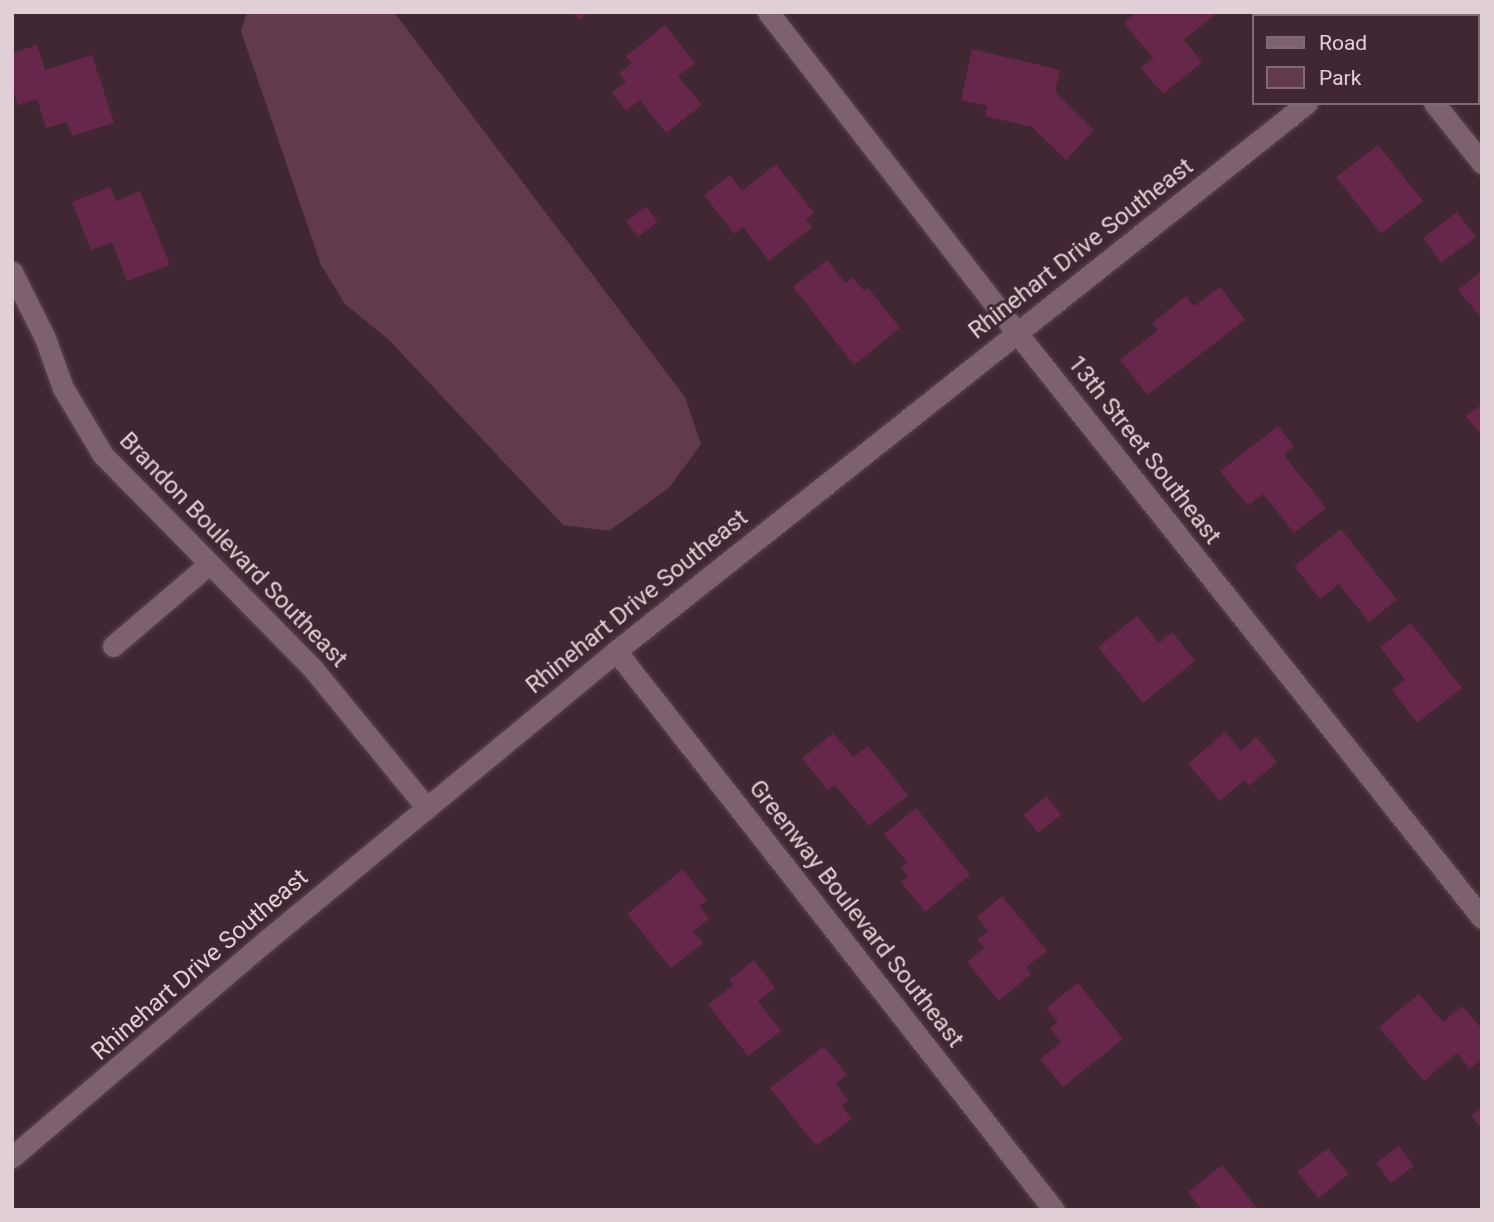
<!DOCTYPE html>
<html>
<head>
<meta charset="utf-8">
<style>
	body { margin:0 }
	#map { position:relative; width:1494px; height:1222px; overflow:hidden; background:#402733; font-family:Roboto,sans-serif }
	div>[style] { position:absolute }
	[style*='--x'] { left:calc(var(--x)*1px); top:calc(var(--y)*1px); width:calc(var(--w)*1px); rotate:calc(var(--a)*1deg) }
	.green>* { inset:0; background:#613a4d }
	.building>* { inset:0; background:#66274a }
	.roads { filter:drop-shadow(0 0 2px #5a454f) drop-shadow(0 0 2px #5a454f) }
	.minor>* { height:21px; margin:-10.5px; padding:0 10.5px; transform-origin:10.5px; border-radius:10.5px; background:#7d616e }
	span { translate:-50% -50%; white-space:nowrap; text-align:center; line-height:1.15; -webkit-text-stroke:6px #402733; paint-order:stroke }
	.street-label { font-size:24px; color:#e0cfd6 }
	.frame { position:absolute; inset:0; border:14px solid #e0cfd6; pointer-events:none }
	.legend { position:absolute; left:1252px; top:14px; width:228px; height:91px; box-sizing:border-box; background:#402733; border:2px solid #806a74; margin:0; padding:9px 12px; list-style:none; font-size:21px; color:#e0cfd6 }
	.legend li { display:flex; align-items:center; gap:14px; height:35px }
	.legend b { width:35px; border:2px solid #806a74 }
</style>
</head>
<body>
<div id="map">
	<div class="green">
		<div style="clip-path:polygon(247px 12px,394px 12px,685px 397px,701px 444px,669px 488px,609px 531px,563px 525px,388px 339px,345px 304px,321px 265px,241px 31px)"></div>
	</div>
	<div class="building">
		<div style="clip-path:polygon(574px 12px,589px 12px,580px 20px)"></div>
		<div style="clip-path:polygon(1137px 12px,1218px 12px,1184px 40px,1202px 62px,1163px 94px,1141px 68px,1153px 58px,1124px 23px)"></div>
		<div style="clip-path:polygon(665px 25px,695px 63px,678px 76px,702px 105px,666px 133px,640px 100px,626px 111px,612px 93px,626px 82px,619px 73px,632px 63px,626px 56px)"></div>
		<div style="clip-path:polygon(37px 45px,45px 70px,92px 55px,114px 123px,72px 136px,67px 122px,46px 128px,37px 99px,18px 105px,12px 88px,12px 53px)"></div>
		<div style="clip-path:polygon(972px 49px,1060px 70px,1055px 92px,1094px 130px,1066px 160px,1032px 127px,985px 116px,987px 106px,961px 100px)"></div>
		<div style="clip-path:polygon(1378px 145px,1423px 201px,1381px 234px,1336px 177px)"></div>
		<div style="clip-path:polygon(776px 164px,814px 213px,806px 220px,812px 227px,769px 261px,743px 227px,734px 234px,704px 195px,730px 175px,742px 191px)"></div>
		<div style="clip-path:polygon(110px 187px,116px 201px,140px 191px,170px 265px,127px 281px,112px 242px,91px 250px,72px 202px)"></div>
		<div style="clip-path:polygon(646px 206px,658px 222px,638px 237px,626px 221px)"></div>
		<div style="clip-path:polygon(1457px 212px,1476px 237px,1441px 263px,1423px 238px)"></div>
		<div style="clip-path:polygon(827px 260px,845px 283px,853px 277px,864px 291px,868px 288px,900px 328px,854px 365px,793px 287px)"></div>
		<div style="clip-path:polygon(1482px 270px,1482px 319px,1458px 290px)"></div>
		<div style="clip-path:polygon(1220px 287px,1245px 320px,1147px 395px,1120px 360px,1158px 330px,1152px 323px,1186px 296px,1194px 306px)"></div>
		<div style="clip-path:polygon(1482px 404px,1482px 436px,1466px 416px)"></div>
		<div style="clip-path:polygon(1278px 426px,1294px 446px,1284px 455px,1326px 508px,1294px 533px,1263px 494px,1248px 506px,1220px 471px)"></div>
		<div style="clip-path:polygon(1341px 529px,1397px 600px,1369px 622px,1339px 584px,1320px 599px,1294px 566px)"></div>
		<div style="clip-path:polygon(1137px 616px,1159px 643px,1172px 632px,1195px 661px,1143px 703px,1098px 647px)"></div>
		<div style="clip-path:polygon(1411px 623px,1462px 688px,1417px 723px,1392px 690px,1405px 680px,1380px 647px)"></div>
		<div style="clip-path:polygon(1225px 732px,1241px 751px,1256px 737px,1277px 762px,1249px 786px,1244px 780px,1220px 801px,1188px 764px)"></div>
		<div style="clip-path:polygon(833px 733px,853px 757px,868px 746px,908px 795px,869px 826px,835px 785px,828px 791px,802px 758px)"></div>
		<div style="clip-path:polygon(1047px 796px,1061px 815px,1038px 833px,1023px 815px)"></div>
		<div style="clip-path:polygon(916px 808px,970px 875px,925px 912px,901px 882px,909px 876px,901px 867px,907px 862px,884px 834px)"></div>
		<div style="clip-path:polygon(683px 869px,707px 900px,699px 906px,709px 919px,693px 931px,703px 943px,671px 968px,627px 914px)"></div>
		<div style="clip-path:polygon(1002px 896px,1047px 951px,1026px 967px,1031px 974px,999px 1001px,967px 962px,984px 948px,977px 940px,988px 931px,977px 917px)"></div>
		<div style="clip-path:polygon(754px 960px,775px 988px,758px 1001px,781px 1031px,748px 1056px,708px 1005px,733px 985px,729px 980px)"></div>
		<div style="clip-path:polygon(1078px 983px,1123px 1039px,1063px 1087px,1040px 1059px,1061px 1042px,1050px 1028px,1058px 1022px,1046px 1008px)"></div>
		<div style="clip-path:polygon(1419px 994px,1443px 1022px,1462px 1006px,1482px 1029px,1482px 1059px,1470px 1069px,1457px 1053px,1424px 1081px,1379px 1027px)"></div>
		<div style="clip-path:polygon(824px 1046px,847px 1075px,835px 1084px,848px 1100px,842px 1106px,852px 1119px,816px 1146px,770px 1088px)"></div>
		<div style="clip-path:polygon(1482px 1107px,1482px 1129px,1471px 1116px)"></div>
		<div style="clip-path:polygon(1399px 1146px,1414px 1166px,1391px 1183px,1376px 1163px)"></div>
		<div style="clip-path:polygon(1328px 1148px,1349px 1174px,1318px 1198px,1297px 1172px)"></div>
		<div style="clip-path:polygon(1222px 1165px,1259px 1210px,1202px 1210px,1188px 1192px)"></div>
	</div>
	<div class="roads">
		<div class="minor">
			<div style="--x:768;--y:12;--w:406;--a:52.2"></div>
			<div style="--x:1017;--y:333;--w:747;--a:51.52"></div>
			<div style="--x:1418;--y:16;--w:6;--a:-39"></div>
			<div style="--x:1434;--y:103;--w:77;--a:51.3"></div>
			<div style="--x:12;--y:272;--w:74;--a:63.4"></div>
			<div style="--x:45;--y:338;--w:53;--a:70.2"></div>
			<div style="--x:63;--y:388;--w:78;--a:59.2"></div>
			<div style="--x:103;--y:455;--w:301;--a:45.5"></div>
			<div style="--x:314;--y:670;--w:178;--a:50.7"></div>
			<div style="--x:113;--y:646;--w:125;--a:-40.5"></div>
			<div style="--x:616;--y:651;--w:710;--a:51.92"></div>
			<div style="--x:12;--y:1157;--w:335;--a:-40.4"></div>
			<div style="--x:267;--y:940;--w:453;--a:-39.6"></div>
			<div style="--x:616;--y:651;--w:882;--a:-38.42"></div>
		</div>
	</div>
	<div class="street-label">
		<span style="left:1081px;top:249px;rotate:-38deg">Rhinehart Drive Southeast</span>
		<span style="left:1144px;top:450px;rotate:52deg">13th Street Southeast</span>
		<span style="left:233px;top:550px;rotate:46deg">Brandon Boulevard Southeast</span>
		<span style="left:637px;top:602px;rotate:-39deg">Rhinehart Drive Southeast</span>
		<span style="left:856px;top:914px;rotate:52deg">Greenway Boulevard Southeast</span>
		<span style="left:200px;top:965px;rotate:-41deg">Rhinehart Drive Southeast</span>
	</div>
	<div class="frame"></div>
	<ul class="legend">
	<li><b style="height:9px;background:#7d616e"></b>Road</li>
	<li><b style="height:19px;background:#613a4d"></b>Park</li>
	</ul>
</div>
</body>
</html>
